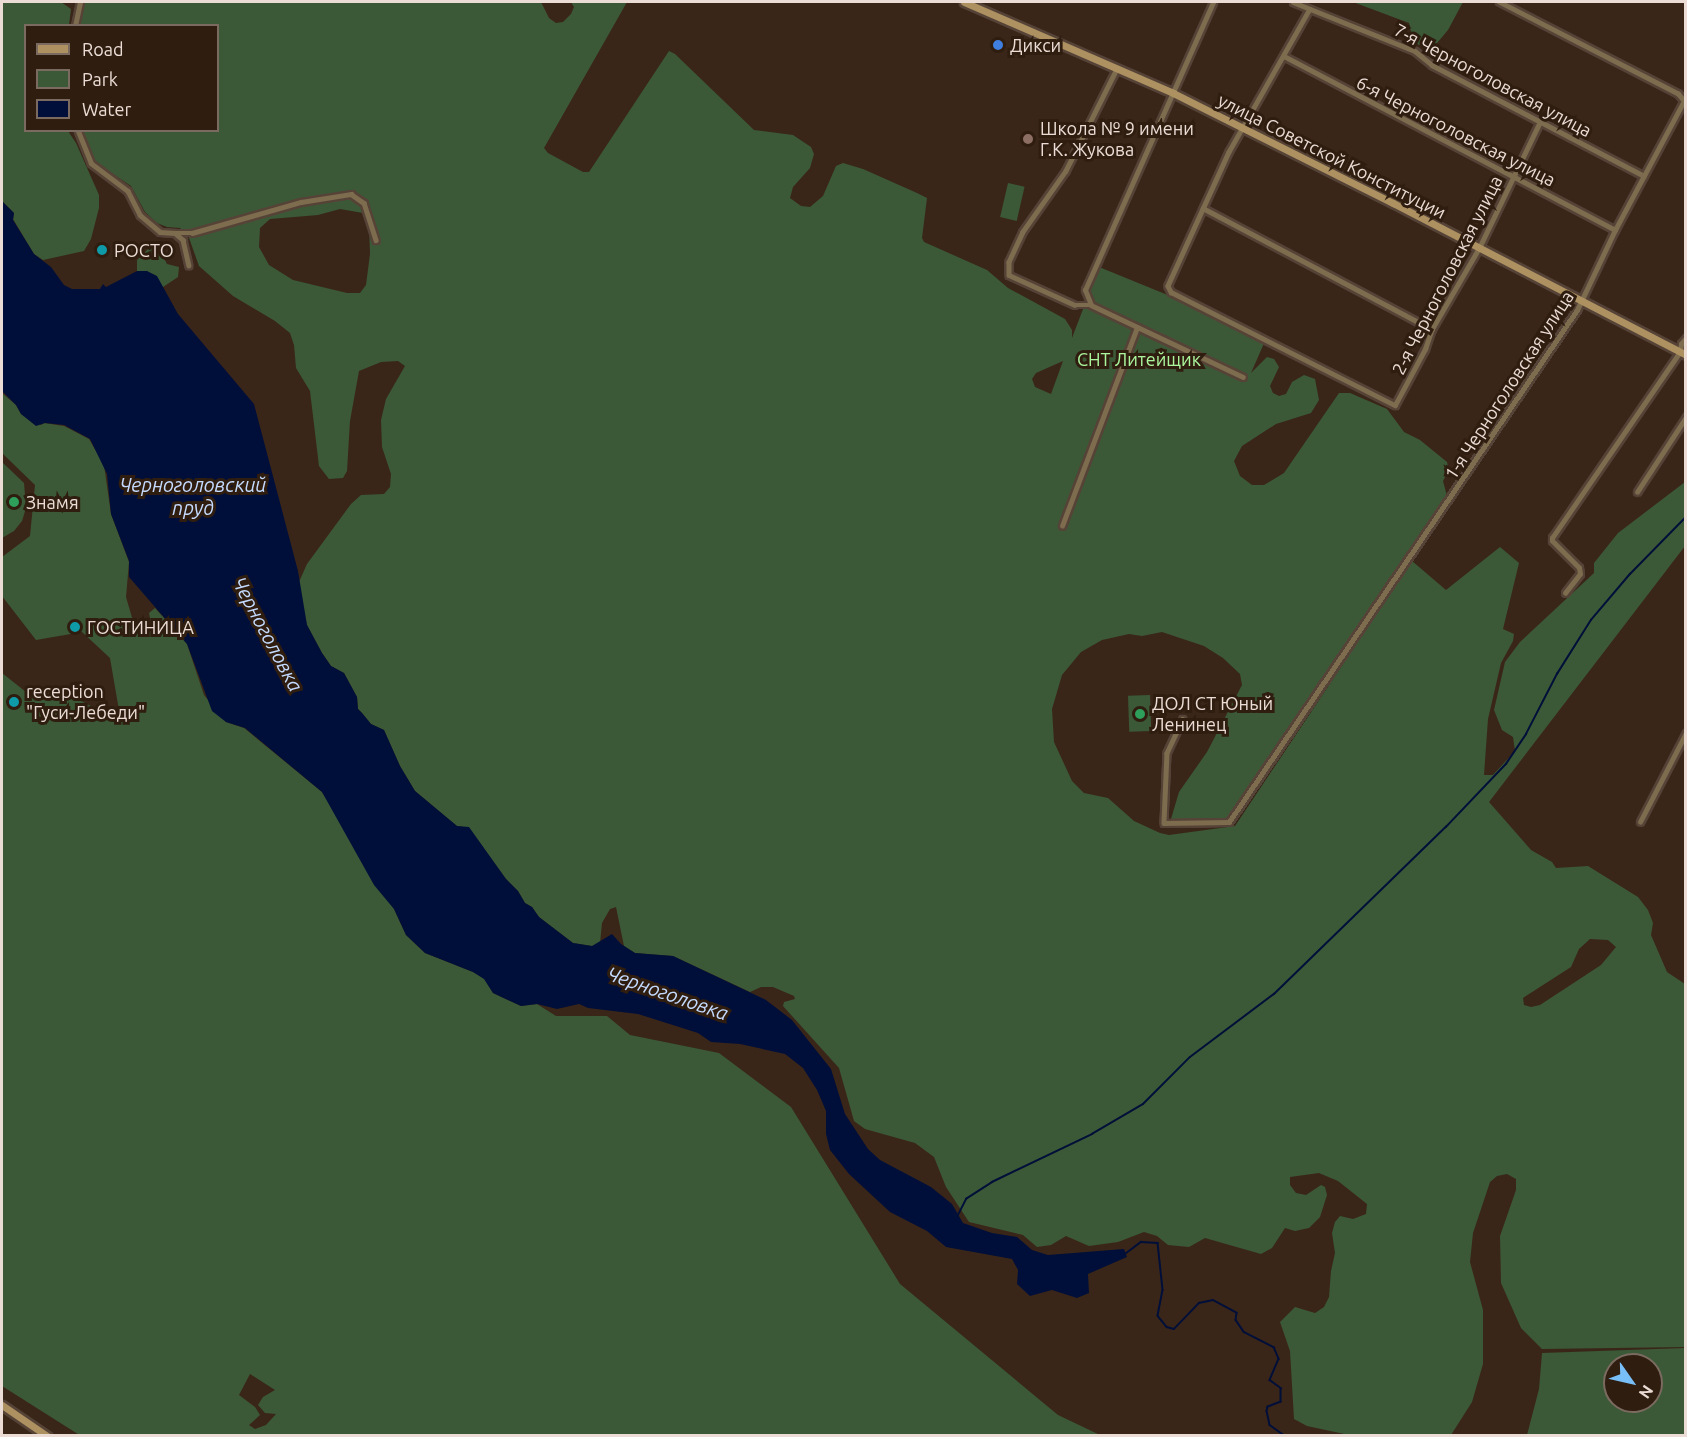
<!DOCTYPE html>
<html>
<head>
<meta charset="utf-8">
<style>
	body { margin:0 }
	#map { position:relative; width:1687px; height:1437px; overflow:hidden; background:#3a2619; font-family:Ubuntu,sans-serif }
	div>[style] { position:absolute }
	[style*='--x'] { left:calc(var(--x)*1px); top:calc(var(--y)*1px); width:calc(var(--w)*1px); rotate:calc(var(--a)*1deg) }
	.green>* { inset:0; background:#3b5936; transform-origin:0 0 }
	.water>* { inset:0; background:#000f39 }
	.stream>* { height:1.5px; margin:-0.75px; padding:0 0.75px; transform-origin:0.75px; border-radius:0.75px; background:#000f39 }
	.roads { filter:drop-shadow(2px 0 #564337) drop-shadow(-2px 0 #564337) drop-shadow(0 2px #564337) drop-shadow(0 -2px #564337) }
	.street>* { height:4.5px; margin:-2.25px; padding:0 2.25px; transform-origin:2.25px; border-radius:2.25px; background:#7e6c4f }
	.secondary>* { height:7px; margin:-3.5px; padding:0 3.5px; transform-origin:3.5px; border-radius:3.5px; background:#ad9161 }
	.dots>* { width:16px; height:16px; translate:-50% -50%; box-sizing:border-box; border:3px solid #2f1d10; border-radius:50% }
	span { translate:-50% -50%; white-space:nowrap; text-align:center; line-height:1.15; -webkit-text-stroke:6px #2f1d10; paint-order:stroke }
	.poi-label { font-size:18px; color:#ebddd5 }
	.left { translate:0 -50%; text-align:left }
	.street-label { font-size:18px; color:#ebddd5 }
	.park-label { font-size:18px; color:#abf59d }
	.water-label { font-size:20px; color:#c4dafe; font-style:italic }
	.frame { position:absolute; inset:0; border:3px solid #ebddd5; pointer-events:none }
	.legend { position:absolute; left:24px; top:24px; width:195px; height:108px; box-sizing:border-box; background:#2f1d10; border:2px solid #7a6a5f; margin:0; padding:8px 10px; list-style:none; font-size:18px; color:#ebddd5 }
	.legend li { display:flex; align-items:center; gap:12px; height:30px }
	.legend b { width:30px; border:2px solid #7a6a5f }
	.north { position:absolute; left:1603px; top:1353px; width:60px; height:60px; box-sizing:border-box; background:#2f1d10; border:2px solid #7a6a5f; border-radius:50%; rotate:124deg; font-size:16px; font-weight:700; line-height:24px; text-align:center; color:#ebddd5 }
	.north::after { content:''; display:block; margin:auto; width:21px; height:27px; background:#78bff7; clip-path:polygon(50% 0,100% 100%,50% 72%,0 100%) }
</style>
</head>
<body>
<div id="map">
	<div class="green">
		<i style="clip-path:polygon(61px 2px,71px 9px,69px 25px,26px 26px,26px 130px,68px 131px,76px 143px,99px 195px,99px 208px,91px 239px,84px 251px,43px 260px,34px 254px,13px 219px,14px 213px,2px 201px,2px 3px)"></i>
		<i style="clip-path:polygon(evenodd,84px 2px,541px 2px,549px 18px,556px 23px,563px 22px,571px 14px,574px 7px,571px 2px,627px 2px,544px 148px,548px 153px,583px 172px,589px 172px,669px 51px,675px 54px,754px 130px,793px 135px,811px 147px,814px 154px,810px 168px,793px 187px,790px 198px,801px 206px,810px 207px,823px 196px,836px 166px,843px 163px,863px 169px,917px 193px,927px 198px,922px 238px,924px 242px,987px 270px,1008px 288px,1065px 319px,1072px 330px,1072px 338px,1099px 267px,1175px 298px,1265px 341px,1251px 373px,1267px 357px,1274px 359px,1279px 367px,1270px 386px,1273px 393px,1279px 396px,1286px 394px,1292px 382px,1304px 375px,1315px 379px,1319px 400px,1311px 413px,1276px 424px,1242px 446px,1234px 461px,1240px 476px,1252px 485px,1264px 485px,1284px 473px,1339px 393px,1350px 393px,1387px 409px,1404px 432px,1420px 440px,1447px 462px,1449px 470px,1443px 481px,1447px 496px,1228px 819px,1171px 819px,1179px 792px,1207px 752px,1242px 685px,1240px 674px,1223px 658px,1204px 646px,1162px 632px,1142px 636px,1129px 634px,1102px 640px,1081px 652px,1062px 675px,1052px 709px,1054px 742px,1072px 781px,1084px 793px,1108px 798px,1134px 821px,1160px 833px,1169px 835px,1235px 826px,1412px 561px,1446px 590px,1500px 547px,1519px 563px,1503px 629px,1514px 634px,1513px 641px,1501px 663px,1488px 719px,1484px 775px,1493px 775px,1515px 751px,1513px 737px,1502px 730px,1494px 710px,1505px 662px,1520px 642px,1594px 573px,1594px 563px,1618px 533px,1685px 482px,1685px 546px,1489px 802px,1531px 850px,1552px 862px,1556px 868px,1588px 866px,1638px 897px,1648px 910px,1653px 923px,1651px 935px,1667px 972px,1685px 984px,1685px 1347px,1542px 1349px,1521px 1328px,1501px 1283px,1500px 1236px,1516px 1190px,1516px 1179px,1507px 1174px,1497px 1176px,1490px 1182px,1473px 1233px,1470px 1262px,1483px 1310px,1483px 1364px,1472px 1402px,1451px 1435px,1349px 1435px,1307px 1426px,1294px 1419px,1290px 1351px,1280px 1322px,1295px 1307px,1315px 1313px,1324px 1307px,1329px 1297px,1331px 1271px,1335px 1253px,1332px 1233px,1335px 1222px,1340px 1216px,1353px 1219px,1366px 1214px,1367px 1204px,1338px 1181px,1319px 1173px,1290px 1177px,1290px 1185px,1296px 1193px,1306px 1195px,1321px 1185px,1325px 1187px,1327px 1195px,1320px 1217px,1309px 1228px,1295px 1231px,1285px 1228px,1272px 1248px,1261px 1254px,1205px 1238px,1189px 1247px,1168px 1245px,1157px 1236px,1144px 1232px,1118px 1242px,1089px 1246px,1066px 1236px,1051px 1245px,1037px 1247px,1023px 1235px,969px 1222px,946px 1187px,934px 1157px,915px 1143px,865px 1129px,854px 1121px,839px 1068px,783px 1006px,784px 1002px,795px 999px,794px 996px,773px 987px,761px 987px,750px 992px,673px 956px,635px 953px,624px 946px,616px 907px,610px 909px,602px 923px,600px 943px,592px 946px,573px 943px,539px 917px,532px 907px,525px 903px,518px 891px,506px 879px,469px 828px,457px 826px,415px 791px,400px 766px,384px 730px,371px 724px,362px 713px,358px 709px,357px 697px,344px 673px,331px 666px,322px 653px,307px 625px,300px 597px,299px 582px,307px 564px,351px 504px,361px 495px,384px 494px,390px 487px,391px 474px,382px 447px,381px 420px,386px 399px,405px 366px,398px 361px,381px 362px,359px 371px,350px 421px,347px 471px,343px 478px,329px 479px,319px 466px,310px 391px,296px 368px,294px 345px,290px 333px,275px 321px,233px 296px,199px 266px,188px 235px,180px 228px,167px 227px,157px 223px,145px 212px,131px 186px,95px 162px,82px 131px,218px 130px,218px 26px,80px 26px,84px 2px,340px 209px,363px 213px,369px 222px,370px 254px,366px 285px,360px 293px,347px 293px,293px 280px,269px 265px,259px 247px,260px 228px,270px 219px,318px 215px,340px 209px,84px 2px,1063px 361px,1051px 394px,1035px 387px,1032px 379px,1036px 373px,1063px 361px,84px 2px,1590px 939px,1608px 940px,1616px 947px,1601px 965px,1540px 1005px,1531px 1007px,1524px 1005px,1523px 998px,1571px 967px,1579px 949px,1590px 939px)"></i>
		<i style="clip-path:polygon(1353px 2px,1463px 2px,1448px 30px,1437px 43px,1419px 45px,1413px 41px,1409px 23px)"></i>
		<i style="left:1008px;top:183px;width:17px;height:35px;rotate:13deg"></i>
		<i style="clip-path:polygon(151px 246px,158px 247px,167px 264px,179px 267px,178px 277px,163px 287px,147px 271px,137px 271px,137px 260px)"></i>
		<i style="clip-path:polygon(evenodd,2px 393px,16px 405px,21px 414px,41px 425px,44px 423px,64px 426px,89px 439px,104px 465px,111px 514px,129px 562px,126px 597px,135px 628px,149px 633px,152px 628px,149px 613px,155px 608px,187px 644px,204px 695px,226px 722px,244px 728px,322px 792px,394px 909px,406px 935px,425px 953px,473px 972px,484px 978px,493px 993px,521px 1006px,537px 1004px,556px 1016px,607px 1016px,630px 1035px,719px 1053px,791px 1107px,900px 1284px,1058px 1415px,1100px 1435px,81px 1436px,2px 1386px,2px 673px,26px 692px,70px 695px,121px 722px,110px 658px,82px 632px,36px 640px,2px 596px,2px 557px,30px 536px,35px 485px,2px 453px,2px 393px,250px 1374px,275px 1390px,263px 1397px,258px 1405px,265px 1413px,276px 1414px,266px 1425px,255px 1429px,249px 1425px,260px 1415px,255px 1407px,239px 1395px,250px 1374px)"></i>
		<i style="clip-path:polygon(2px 462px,24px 483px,26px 508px,22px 521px,14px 531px,2px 538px)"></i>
		<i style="left:1150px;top:695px;width:36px;height:22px;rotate:88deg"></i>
		<i style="clip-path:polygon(evenodd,1685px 1348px,1685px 1435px,1527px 1435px,1539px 1389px,1542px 1353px,1685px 1348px,1615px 1365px,1651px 1365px,1651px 1401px,1615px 1401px,1615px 1365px)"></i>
	</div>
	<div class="water">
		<i style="clip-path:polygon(2px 201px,14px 213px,13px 220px,34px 254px,51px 267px,64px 285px,72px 289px,100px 289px,103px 284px,106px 287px,137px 271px,147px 271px,157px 276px,178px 314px,254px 404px,298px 571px,307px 625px,322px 653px,331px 666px,344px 673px,357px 697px,358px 709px,362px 713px,371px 724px,384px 730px,400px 766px,415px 791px,457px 826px,469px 827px,506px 879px,518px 891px,525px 903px,532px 907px,539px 917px,573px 943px,592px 946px,612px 934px,621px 944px,635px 953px,673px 956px,766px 1000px,792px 1020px,831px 1069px,845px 1114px,868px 1149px,880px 1160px,931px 1187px,952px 1204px,963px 1223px,992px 1233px,1017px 1237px,1032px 1250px,1048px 1255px,1124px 1249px,1127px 1257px,1088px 1274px,1089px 1293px,1077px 1298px,1052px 1290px,1030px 1296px,1017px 1284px,1018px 1270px,1012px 1259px,946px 1247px,927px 1231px,890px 1212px,849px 1174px,830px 1150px,826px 1134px,826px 1111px,817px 1090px,803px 1068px,785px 1054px,740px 1044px,711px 1042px,698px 1033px,638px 1014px,588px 1008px,579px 1004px,557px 1009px,537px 1004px,521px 1006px,493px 993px,484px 979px,473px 972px,425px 953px,406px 935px,394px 909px,374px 885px,322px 792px,245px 728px,226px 722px,212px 711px,187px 644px,129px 577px,129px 561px,111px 514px,107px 474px,90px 439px,64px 425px,45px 423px,36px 426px,21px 414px,16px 405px,2px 391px)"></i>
	</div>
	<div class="stream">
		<i style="--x:958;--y:1215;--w:18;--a:-63"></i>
		<i style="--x:966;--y:1199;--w:31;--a:-33"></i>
		<i style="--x:992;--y:1182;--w:111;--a:-25.6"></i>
		<i style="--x:1092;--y:1134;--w:59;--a:-30.5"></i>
		<i style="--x:1143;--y:1104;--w:66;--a:-45"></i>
		<i style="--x:1190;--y:1057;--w:105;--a:-36.9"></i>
		<i style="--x:1274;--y:994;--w:240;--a:-44.2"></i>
		<i style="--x:1446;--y:827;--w:87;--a:-46.4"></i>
		<i style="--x:1506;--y:764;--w:36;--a:-56"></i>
		<i style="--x:1526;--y:734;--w:68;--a:-62.7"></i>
		<i style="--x:1557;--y:674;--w:64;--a:-57.8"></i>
		<i style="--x:1591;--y:620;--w:60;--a:-49.7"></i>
		<i style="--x:1630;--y:574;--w:80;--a:-45.5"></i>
		<i style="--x:1125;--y:1254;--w:20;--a:-37"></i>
		<i style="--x:1141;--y:1242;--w:17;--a:3"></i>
		<i style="--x:1158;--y:1243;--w:47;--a:83.9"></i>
		<i style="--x:1163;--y:1290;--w:26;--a:101"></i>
		<i style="--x:1158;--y:1316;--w:14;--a:51"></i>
		<i style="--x:1167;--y:1327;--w:7;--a:16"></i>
		<i style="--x:1174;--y:1329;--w:36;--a:-46"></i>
		<i style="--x:1199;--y:1303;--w:14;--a:-12"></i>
		<i style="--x:1213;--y:1300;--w:27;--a:28"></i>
		<i style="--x:1237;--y:1313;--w:7;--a:98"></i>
		<i style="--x:1236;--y:1320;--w:14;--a:56"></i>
		<i style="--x:1244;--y:1332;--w:34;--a:27"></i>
		<i style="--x:1274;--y:1347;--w:13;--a:67"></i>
		<i style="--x:1279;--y:1359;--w:23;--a:113"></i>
		<i style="--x:1270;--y:1380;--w:14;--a:36"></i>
		<i style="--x:1281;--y:1388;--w:14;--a:90"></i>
		<i style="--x:1281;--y:1402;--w:14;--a:159"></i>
		<i style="--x:1268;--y:1407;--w:4;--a:104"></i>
		<i style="--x:1267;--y:1411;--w:14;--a:78"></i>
		<i style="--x:1270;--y:1425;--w:19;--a:36"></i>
	</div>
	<div class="roads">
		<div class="street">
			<i style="--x:1293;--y:2;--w:131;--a:21.9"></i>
			<i style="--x:1415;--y:51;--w:22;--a:39"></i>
			<i style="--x:1432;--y:65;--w:239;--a:27.6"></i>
			<i style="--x:1310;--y:9;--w:164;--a:119.5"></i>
			<i style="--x:1229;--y:152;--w:147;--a:114.5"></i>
			<i style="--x:1168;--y:286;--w:7;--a:63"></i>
			<i style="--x:1171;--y:292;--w:251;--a:26.8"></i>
			<i style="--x:1395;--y:405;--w:64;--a:-61.8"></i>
			<i style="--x:1425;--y:349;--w:21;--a:-71"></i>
			<i style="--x:1432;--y:329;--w:94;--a:-59.9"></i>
			<i style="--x:1479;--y:248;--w:138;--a:-64.2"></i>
			<i style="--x:75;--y:26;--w:25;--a:-78"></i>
			<i style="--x:1284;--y:56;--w:374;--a:27.7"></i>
			<i style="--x:1117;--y:69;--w:114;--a:116.6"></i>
			<i style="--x:1066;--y:171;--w:75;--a:125.2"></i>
			<i style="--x:1023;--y:232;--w:33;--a:115"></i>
			<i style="--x:1009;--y:262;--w:13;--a:90"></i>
			<i style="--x:1009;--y:275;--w:72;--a:24.4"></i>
			<i style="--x:1075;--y:305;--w:16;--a:0"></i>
			<i style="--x:1091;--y:305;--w:168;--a:25.3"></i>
			<i style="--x:78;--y:130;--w:35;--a:68"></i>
			<i style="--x:91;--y:163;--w:46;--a:37.1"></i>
			<i style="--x:128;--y:191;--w:27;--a:63"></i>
			<i style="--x:140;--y:215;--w:26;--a:40"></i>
			<i style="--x:160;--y:232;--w:15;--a:4"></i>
			<i style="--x:175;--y:233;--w:11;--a:41"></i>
			<i style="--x:183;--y:240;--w:26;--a:77"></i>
			<i style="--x:1203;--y:208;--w:259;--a:27.9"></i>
			<i style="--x:175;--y:233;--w:17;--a:0"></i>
			<i style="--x:192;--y:233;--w:113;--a:-15.9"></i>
			<i style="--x:301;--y:202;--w:51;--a:-9.1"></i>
			<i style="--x:351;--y:194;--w:16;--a:35"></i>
			<i style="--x:364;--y:203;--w:39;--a:72"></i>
			<i style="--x:1091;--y:305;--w:16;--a:-112"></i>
			<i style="--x:1085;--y:290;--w:315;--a:-66"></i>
			<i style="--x:1637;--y:492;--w:90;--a:-56.8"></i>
			<i style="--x:1062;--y:526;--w:212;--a:-69.3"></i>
			<i style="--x:1565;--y:593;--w:24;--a:-52"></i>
			<i style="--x:1580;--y:574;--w:6;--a:-99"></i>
			<i style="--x:1579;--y:568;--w:38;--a:-135"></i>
			<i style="--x:1552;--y:541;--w:3;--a:-90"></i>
			<i style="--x:1552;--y:538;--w:226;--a:-55.5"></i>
			<i style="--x:1680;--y:352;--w:8;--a:-83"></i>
			<i style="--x:1681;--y:344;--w:8;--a:-50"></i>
			<i style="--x:1183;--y:719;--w:38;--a:115"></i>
			<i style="--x:1167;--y:753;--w:70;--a:92.5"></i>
			<i style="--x:1164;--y:823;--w:65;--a:-0.9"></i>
			<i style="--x:1229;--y:822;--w:619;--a:-55.8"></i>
			<i style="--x:1577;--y:310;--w:89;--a:-64.6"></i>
			<i style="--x:1615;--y:230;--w:146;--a:-61.9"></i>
			<i style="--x:1684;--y:101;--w:9;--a:-131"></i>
			<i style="--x:1678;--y:94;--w:201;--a:-152.8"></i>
			<i style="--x:1640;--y:822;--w:100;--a:-62.7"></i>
		</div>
		<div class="secondary">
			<i style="--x:964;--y:2;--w:228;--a:23.5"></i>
			<i style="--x:1173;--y:93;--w:246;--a:26.6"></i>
			<i style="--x:1393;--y:203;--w:330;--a:27.4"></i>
			<i style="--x:2;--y:1405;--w:55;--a:34.6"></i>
		</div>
	</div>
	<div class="dots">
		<i style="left:998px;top:45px;background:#3f7fe0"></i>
		<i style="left:1028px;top:139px;background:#8d6e63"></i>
		<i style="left:102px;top:250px;background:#0f9aa8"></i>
		<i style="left:14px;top:502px;background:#2e9e5b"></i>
		<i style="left:75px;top:627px;background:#0f9aa8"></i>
		<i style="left:14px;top:702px;background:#0f9aa8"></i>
		<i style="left:1140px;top:714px;background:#2e9e5b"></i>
	</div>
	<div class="poi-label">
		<span class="left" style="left:1010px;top:45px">Дикси</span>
		<span class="left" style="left:1040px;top:139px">Школа № 9 имени<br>Г.К. Жукова</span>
		<span class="left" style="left:114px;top:250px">РОСТО</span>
		<span class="left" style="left:26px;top:502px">Знамя</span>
		<span class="left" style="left:87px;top:627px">ГОСТИНИЦА</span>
		<span class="left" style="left:26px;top:702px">reception<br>"Гуси-Лебеди"</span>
		<span class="left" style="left:1152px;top:714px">ДОЛ СТ Юный<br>Ленинец</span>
	</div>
	<div class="street-label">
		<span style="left:1493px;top:80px;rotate:28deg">7-я Черноголовская улица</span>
		<span style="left:1456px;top:131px;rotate:27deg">6-я Черноголовская улица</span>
		<span style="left:1332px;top:156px;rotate:27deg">улица Советской Конституции</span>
		<span style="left:1447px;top:275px;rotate:-63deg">2-я Черноголовская улица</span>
		<span style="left:1509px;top:385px;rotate:-57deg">1-я Черноголовская улица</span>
	</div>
	<div class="park-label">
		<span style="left:1139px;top:359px">СНТ Литейщик</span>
	</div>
	<div class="water-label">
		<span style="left:193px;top:496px">Черноголовский<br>пруд</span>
		<span style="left:268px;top:634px;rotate:62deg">Черноголовка</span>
		<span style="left:668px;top:993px;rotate:19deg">Черноголовка</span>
	</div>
	<div class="frame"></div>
	<ul class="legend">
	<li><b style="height:8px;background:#ad9161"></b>Road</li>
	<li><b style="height:16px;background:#3b5936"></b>Park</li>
	<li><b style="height:16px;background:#000f39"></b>Water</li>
	</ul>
	<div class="north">N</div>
</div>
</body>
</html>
